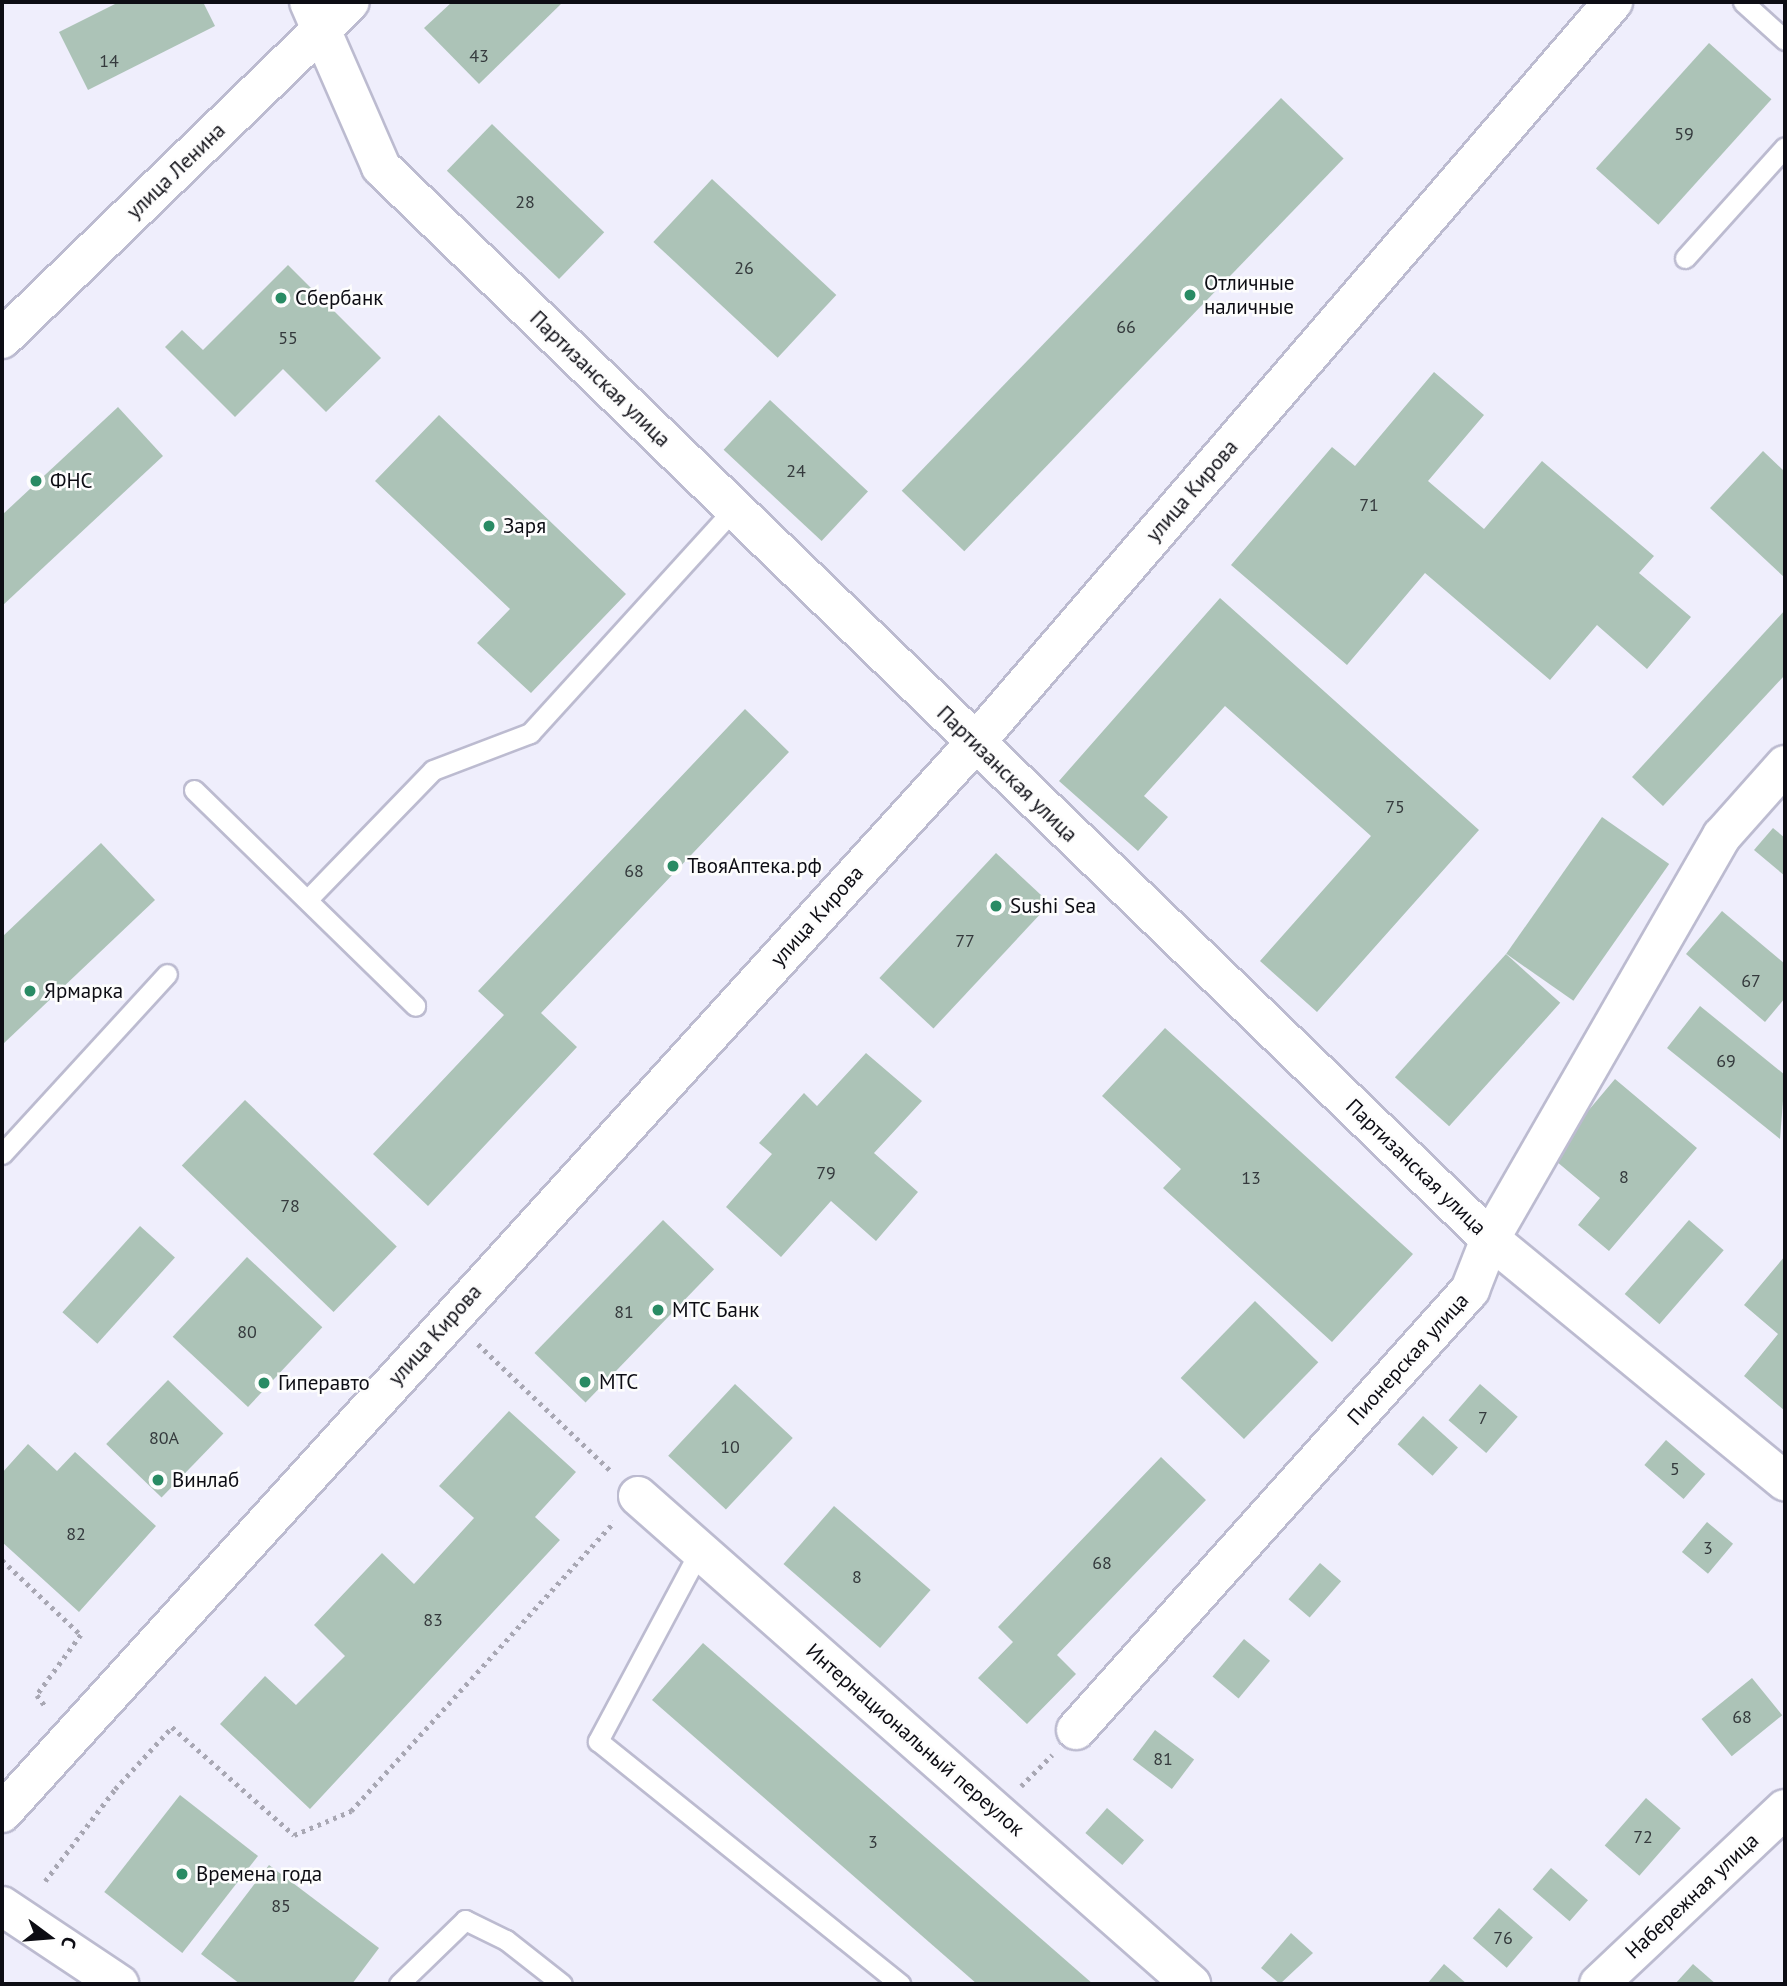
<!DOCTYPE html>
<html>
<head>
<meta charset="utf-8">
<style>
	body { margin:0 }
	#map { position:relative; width:1787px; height:1986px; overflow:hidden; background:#efeefc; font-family:"PT Sans",sans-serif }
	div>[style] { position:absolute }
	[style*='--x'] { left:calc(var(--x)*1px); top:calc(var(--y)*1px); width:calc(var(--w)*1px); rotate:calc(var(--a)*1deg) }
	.building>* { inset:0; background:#acc3b7; transform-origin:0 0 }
	.path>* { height:4.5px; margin-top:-2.25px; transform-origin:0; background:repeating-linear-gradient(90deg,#a8a7b3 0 3.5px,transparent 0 8.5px) }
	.roads { filter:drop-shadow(2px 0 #bcbbd0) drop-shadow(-2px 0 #bcbbd0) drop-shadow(0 2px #bcbbd0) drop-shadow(0 -2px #bcbbd0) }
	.service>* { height:19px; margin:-9.5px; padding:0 9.5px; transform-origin:9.5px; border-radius:9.5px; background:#fff }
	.minor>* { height:38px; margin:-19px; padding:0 19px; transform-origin:19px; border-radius:19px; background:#fff }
	.tertiary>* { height:38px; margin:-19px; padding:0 19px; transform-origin:19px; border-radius:19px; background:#fff }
	.secondary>* { height:38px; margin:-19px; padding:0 19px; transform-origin:19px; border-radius:19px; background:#fff }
	.dots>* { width:19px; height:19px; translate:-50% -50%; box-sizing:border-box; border:4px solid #fdfdfd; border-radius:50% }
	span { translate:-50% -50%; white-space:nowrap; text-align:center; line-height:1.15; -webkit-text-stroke:5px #fdfdfd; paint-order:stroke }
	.number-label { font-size:18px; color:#353a3d }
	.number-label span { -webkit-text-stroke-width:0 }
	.street-label { font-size:21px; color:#0d0d14 }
	.poi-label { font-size:21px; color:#0d0d14 }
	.left { translate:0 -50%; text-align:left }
	.frame { position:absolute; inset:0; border:4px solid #0d0d14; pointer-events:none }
	.north { position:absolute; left:14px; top:1902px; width:70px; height:70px; -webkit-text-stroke:5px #fdfdfd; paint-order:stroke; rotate:106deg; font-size:19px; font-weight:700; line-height:28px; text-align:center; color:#0d0d14 }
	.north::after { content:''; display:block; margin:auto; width:24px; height:32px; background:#0d0d14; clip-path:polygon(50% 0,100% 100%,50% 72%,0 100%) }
</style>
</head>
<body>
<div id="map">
	<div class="building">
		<i style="clip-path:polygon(119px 2px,203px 2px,215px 26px,88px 90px,59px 32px)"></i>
		<i style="clip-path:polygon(452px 2px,563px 2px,479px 84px,424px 28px)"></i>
		<i style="left:1709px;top:43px;width:84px;height:169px;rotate:42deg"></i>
		<i style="left:1281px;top:98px;width:87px;height:546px;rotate:44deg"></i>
		<i style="left:492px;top:124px;width:156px;height:65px;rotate:44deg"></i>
		<i style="left:712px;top:179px;width:170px;height:86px;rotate:43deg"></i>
		<i style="clip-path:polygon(288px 265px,381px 358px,326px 412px,283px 369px,235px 417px,165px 347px,182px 330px,203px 350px)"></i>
		<i style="clip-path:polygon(1434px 372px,1484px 415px,1428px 481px,1484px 529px,1542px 461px,1654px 556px,1639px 573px,1691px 617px,1647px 669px,1597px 625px,1550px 680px,1425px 573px,1347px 665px,1231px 565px,1332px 447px,1355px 466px)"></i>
		<i style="left:770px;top:400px;width:134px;height:68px;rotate:43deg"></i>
		<i style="clip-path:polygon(118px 407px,163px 456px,2px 606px,2px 515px)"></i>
		<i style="clip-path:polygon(439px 415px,626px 594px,531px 693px,477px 643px,510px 609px,375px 481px)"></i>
		<i style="clip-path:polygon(1763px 451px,1785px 472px,1785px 578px,1710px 508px)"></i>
		<i style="clip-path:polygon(1220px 598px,1479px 830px,1317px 1012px,1260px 961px,1371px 836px,1225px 706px,1144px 796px,1168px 817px,1138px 851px,1059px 781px)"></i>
		<i style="clip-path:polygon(1785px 610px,1785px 675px,1663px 806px,1632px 777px)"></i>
		<i style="clip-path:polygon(745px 709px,789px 752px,541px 1013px,577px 1047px,428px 1206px,373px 1154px,504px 1015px,478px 991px)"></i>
		<i style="left:1602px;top:817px;width:82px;height:167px;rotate:35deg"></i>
		<i style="clip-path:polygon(1773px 828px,1785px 838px,1785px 876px,1754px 850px)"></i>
		<i style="clip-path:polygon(101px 843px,155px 900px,2px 1045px,2px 937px)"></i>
		<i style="left:996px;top:853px;width:74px;height:171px;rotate:43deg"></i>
		<i style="clip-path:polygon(1722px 911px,1785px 964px,1785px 998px,1765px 1022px,1686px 954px)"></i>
		<i style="left:1506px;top:954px;width:73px;height:166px;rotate:42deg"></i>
		<i style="clip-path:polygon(1700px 1006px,1785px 1075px,1780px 1139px,1667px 1048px)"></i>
		<i style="clip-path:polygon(1165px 1028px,1413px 1254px,1332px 1342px,1163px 1188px,1181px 1169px,1102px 1096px)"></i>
		<i style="clip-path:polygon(866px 1053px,922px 1101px,874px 1153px,918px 1192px,876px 1241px,831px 1201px,781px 1257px,726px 1207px,772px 1154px,759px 1143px,804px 1093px,817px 1106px)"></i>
		<i style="clip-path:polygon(1615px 1079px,1697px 1148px,1609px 1251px,1578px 1225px,1600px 1198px,1550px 1156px)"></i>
		<i style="left:245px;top:1100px;width:211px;height:91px;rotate:44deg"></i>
		<i style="left:663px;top:1220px;width:71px;height:185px;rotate:44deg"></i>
		<i style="left:1689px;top:1220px;width:46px;height:98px;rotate:41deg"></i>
		<i style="left:140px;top:1226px;width:47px;height:116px;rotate:42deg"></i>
		<i style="clip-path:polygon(1785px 1256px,1785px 1411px,1744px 1376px,1778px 1334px,1744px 1305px)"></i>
		<i style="left:247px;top:1257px;width:103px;height:109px;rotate:43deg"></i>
		<i style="left:1255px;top:1301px;width:88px;height:107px;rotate:44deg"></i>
		<i style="left:168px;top:1380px;width:77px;height:89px;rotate:44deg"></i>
		<i style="left:735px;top:1384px;width:79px;height:98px;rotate:43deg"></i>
		<i style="left:1480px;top:1384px;width:50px;height:48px;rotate:41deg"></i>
		<i style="clip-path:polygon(509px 1411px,576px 1472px,535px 1517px,560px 1540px,310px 1809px,220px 1724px,265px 1676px,296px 1705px,345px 1656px,314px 1625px,382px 1553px,414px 1584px,474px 1518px,439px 1486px)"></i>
		<i style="left:1423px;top:1416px;width:47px;height:38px;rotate:42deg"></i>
		<i style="left:1666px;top:1440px;width:52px;height:33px;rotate:41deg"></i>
		<i style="clip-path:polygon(28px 1444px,57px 1471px,75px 1452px,156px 1526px,79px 1612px,2px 1542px,2px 1473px)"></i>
		<i style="clip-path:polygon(1161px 1457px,1206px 1500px,1057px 1655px,1076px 1674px,1027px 1724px,978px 1678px,1013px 1642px,998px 1627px)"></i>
		<i style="left:834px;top:1506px;width:128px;height:77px;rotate:41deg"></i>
		<i style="left:1707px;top:1522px;width:34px;height:39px;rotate:40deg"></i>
		<i style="left:1320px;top:1563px;width:28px;height:48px;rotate:41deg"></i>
		<i style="left:1244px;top:1639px;width:34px;height:49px;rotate:40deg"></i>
		<i style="clip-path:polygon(703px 1643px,1093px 1984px,977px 1984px,652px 1700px)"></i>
		<i style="left:1752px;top:1678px;width:48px;height:65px;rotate:51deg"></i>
		<i style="left:1155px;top:1730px;width:49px;height:37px;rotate:37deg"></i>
		<i style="left:180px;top:1795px;width:99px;height:123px;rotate:38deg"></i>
		<i style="left:1646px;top:1798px;width:46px;height:63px;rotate:41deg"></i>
		<i style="left:1107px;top:1808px;width:49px;height:33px;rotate:41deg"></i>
		<i style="clip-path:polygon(269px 1865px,379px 1948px,352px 1984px,240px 1984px,201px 1954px)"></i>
		<i style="left:1551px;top:1868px;width:49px;height:28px;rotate:41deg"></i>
		<i style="left:1499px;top:1908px;width:45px;height:40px;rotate:41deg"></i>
		<i style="clip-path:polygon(1291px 1933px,1313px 1953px,1280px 1984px,1261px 1968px)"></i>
		<i style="clip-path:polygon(1444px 1964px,1467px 1984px,1427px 1984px)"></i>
		<i style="clip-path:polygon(1693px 1964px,1716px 1984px,1675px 1984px)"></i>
	</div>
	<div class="path">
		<i style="--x:478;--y:1344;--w:184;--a:43.7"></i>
		<i style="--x:2;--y:1560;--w:109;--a:43.5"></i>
		<i style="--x:81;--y:1635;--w:74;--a:126.3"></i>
		<i style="--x:37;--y:1695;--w:15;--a:53"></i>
		<i style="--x:1021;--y:1786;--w:44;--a:-45"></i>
		<i style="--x:45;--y:1881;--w:116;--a:-52.7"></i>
		<i style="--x:115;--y:1789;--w:84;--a:-47.4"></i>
		<i style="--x:172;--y:1727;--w:163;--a:41.5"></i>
		<i style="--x:294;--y:1835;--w:62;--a:-22.8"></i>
		<i style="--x:351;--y:1811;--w:391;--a:-47.7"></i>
	</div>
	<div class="roads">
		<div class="service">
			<i style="--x:1743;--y:2;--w:57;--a:42.1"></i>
			<i style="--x:1685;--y:258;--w:149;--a:-48"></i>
			<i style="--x:194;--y:790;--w:309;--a:44.3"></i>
			<i style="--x:309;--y:898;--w:178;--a:-45.9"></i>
			<i style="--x:433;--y:770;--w:104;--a:-20.9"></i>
			<i style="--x:530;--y:733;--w:303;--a:-47.7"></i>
			<i style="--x:2;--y:1154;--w:244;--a:-47.5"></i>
			<i style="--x:700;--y:1550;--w:217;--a:118.1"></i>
			<i style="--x:598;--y:1741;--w:388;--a:38.8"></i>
			<i style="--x:399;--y:1984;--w:92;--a:-44.1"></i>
			<i style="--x:465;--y:1920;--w:46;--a:26"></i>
			<i style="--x:506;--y:1940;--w:71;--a:38.2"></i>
		</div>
		<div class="minor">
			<i style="--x:309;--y:2;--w:180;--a:66.4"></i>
			<i style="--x:381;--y:167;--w:1542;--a:44.03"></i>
			<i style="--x:1490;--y:1239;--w:382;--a:39.4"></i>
			<i style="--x:638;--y:1496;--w:738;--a:41.43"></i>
			<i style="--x:1076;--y:1730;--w:591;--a:-48.16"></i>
			<i style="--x:1470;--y:1290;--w:55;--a:-68.6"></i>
			<i style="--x:1490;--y:1239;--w:465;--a:-60.1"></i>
			<i style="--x:1722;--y:836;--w:95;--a:-48.4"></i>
			<i style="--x:2;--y:1906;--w:141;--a:33.7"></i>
			<i style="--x:1599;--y:1984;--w:255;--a:-43.3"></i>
		</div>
		<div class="tertiary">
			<i style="--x:2;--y:339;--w:484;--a:-44.1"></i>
		</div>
		<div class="secondary">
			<i style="--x:2;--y:1813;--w:1446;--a:-47.72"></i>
			<i style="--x:975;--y:743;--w:978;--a:-49.27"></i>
		</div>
	</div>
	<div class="dots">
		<i style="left:1190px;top:295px;background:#298b64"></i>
		<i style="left:281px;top:298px;background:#298b64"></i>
		<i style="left:36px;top:481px;background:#298b64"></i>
		<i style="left:489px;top:526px;background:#298b64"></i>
		<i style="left:673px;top:866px;background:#298b64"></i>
		<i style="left:996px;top:906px;background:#298b64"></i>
		<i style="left:30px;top:991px;background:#298b64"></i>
		<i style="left:658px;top:1310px;background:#298b64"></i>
		<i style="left:585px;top:1382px;background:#298b64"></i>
		<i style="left:264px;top:1383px;background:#298b64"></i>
		<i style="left:158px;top:1480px;background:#298b64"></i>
		<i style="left:182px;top:1874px;background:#298b64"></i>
	</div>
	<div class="number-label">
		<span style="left:479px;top:56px">43</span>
		<span style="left:109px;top:61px">14</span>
		<span style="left:1684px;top:134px">59</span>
		<span style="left:525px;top:202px">28</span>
		<span style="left:744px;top:268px">26</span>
		<span style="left:1126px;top:327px">66</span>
		<span style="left:288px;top:338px">55</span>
		<span style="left:796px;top:471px">24</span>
		<span style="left:1369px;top:505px">71</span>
		<span style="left:1395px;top:807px">75</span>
		<span style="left:634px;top:871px">68</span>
		<span style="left:965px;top:941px">77</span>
		<span style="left:1751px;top:981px">67</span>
		<span style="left:1726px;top:1061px">69</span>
		<span style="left:826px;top:1173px">79</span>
		<span style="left:1624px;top:1177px">8</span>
		<span style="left:1251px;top:1178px">13</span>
		<span style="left:290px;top:1206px">78</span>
		<span style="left:624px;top:1312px">81</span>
		<span style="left:247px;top:1332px">80</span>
		<span style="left:1483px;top:1418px">7</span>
		<span style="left:164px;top:1438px">80А</span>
		<span style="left:730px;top:1447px">10</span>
		<span style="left:1675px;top:1469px">5</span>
		<span style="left:76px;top:1534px">82</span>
		<span style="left:1708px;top:1548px">3</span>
		<span style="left:1102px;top:1563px">68</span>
		<span style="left:857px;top:1577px">8</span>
		<span style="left:433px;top:1620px">83</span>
		<span style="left:1742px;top:1717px">68</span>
		<span style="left:1163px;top:1759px">81</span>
		<span style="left:1643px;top:1837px">72</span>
		<span style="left:873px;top:1842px">3</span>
		<span style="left:281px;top:1906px">85</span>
		<span style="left:1503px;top:1938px">76</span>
	</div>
	<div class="street-label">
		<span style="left:176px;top:171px;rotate:-44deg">улица Ленина</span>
		<span style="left:600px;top:379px;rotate:44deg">Партизанская улица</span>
		<span style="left:1192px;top:491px;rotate:-49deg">улица Кирова</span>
		<span style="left:1007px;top:774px;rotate:44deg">Партизанская улица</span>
		<span style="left:817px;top:916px;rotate:-48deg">улица Кирова</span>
		<span style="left:1416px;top:1167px;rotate:44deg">Партизанская улица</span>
		<span style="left:435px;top:1335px;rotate:-48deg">улица Кирова</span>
		<span style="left:1408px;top:1359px;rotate:-48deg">Пионерская улица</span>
		<span style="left:915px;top:1740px;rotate:41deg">Интернациональный переулок</span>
		<span style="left:1692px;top:1896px;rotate:-43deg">Набережная улица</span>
	</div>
	<div class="poi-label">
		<span class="left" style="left:1204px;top:295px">Отличные<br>наличные</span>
		<span class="left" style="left:295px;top:298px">Сбербанк</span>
		<span class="left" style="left:50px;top:481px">ФНС</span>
		<span class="left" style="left:503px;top:526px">Заря</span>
		<span class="left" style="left:687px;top:866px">ТвояАптека.рф</span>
		<span class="left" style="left:1010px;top:906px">Sushi Sea</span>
		<span class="left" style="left:44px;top:991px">Ярмарка</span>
		<span class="left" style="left:672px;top:1310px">МТС Банк</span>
		<span class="left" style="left:599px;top:1382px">МТС</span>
		<span class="left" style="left:278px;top:1383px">Гиперавто</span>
		<span class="left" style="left:172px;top:1480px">Винлаб</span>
		<span class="left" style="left:196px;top:1874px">Времена года</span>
	</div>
	<div class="frame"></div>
	<div class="north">С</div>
</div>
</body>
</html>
